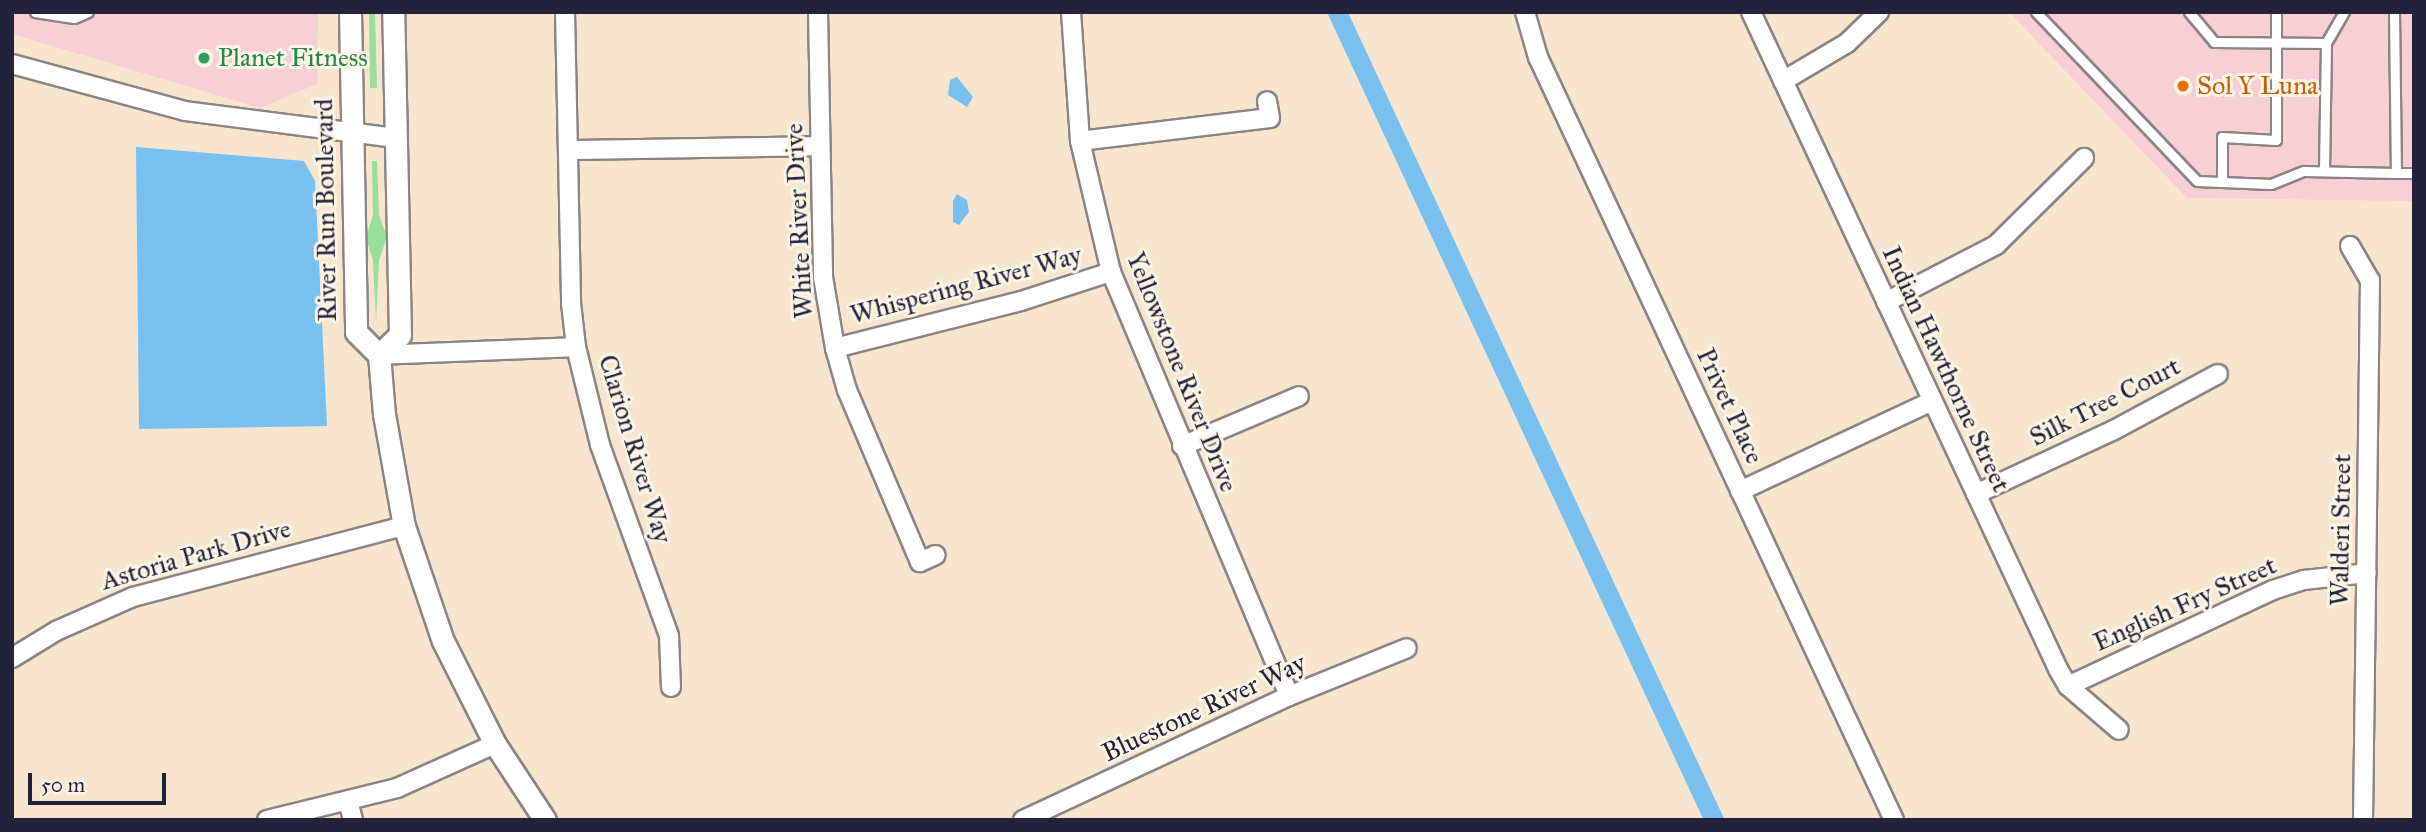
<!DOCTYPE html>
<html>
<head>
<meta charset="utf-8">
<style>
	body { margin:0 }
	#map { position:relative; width:2426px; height:832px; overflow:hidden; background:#f7e5cd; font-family:"IM FELL Great Primer",serif }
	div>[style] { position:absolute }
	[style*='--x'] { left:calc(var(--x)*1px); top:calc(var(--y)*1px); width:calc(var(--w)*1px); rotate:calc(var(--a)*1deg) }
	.built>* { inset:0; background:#f7cfd5 }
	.green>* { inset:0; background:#98df99 }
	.water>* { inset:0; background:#78c0f0 }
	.canal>* { height:19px; margin:-9.5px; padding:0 9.5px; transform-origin:9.5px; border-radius:9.5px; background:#78c0f0 }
	.roads { filter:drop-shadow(2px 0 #8c8484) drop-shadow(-2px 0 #8c8484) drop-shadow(0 2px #8c8484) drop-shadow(0 -2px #8c8484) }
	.service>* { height:9px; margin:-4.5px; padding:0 4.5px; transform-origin:4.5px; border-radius:4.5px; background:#fff }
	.minor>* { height:18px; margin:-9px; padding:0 9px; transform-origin:9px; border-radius:9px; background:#fff }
	.tertiary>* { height:21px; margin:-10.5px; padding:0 10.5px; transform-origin:10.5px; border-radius:10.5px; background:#fff }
	.dots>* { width:19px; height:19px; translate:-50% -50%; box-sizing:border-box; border:4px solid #fcf5e5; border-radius:50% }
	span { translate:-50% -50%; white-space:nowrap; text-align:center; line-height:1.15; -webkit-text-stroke:6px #fcf5e5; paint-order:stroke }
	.leisure-label { font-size:26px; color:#27864d }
	.left { translate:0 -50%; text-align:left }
	.food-label { font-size:26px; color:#c56008 }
	.street-label { font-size:26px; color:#22223b }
	.frame { position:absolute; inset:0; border:14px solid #22223b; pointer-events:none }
	.scale { position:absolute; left:28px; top:773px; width:138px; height:32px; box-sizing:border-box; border:4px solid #22223b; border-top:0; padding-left:9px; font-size:21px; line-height:24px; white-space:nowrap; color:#22223b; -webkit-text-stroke:5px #fcf5e5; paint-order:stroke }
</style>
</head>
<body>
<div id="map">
	<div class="built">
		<i style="clip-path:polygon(12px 12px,318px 12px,317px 84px,260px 108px,12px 34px)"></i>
		<i style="clip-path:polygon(2009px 12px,2414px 12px,2414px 201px,2187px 198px)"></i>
	</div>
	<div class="green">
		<i style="clip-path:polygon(369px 12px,375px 12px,377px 88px,370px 88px)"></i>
		<i style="clip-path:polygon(372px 161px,377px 161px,379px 215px,387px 237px,379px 260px,376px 323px,373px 260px,366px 238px,373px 215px)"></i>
	</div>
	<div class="water">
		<i style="clip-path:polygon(957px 77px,973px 97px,967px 107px,948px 95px,950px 80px)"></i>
		<i style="clip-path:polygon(136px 147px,304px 161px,315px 181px,327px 426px,139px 429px)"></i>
		<i style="clip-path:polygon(957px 194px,967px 200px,969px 212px,959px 225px,953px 222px,953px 201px)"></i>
	</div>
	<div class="canal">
		<i style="--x:1337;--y:12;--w:892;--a:64.99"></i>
	</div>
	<div class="roads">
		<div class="service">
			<i style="--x:35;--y:12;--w:39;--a:9"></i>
			<i style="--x:74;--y:18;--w:15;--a:-23"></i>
			<i style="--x:2036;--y:12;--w:233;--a:46.4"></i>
			<i style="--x:2197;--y:181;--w:74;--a:2.3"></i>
			<i style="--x:2271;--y:184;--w:35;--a:-22"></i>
			<i style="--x:2304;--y:171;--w:92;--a:1.2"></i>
			<i style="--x:2189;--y:12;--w:39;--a:50"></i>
			<i style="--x:2214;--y:42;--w:112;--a:0.5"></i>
			<i style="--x:2326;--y:43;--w:36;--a:-60"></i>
			<i style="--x:2394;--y:12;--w:161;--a:89.3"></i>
			<i style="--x:2396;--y:173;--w:18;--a:0"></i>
			<i style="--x:2324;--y:171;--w:128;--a:-89.1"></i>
			<i style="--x:2222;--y:182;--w:45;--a:-90"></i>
			<i style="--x:2222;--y:137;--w:54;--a:3.2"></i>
			<i style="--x:2276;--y:140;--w:128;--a:-90"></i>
		</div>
		<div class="minor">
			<i style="--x:565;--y:12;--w:291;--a:88.8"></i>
			<i style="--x:571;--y:303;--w:44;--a:83.5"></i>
			<i style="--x:576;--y:347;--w:101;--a:76.2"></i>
			<i style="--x:600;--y:445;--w:203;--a:70.1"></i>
			<i style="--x:669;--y:636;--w:51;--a:87.8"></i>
			<i style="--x:818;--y:12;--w:265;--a:88.9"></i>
			<i style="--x:823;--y:277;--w:72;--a:80.4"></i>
			<i style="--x:835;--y:348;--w:44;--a:74.1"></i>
			<i style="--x:847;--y:390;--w:187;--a:67"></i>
			<i style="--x:920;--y:562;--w:17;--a:-24"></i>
			<i style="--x:1071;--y:12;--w:129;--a:86"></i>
			<i style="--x:1080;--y:141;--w:135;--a:76.7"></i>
			<i style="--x:1111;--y:272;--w:460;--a:67.2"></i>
			<i style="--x:1525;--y:12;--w:47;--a:73.9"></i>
			<i style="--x:1538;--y:57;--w:842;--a:64.99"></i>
			<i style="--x:1751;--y:12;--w:725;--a:64.95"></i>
			<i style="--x:2058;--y:669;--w:20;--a:60"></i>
			<i style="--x:2068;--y:686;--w:67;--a:40.8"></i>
			<i style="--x:12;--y:64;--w:179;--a:15.2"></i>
			<i style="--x:185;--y:111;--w:213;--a:7.3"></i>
			<i style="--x:1783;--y:81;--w:74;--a:-30.7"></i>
			<i style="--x:1847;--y:43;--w:45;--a:-44.1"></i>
			<i style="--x:1080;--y:141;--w:191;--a:-6.9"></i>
			<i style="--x:1270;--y:118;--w:17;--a:-100"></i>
			<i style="--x:568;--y:150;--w:252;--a:-0.9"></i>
			<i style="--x:2350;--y:246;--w:39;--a:60"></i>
			<i style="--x:2370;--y:280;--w:540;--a:90.74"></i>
			<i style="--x:1886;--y:302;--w:124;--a:-27.4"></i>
			<i style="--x:1996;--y:245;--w:124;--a:-44.7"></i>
			<i style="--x:835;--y:348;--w:192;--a:-14.2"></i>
			<i style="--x:1021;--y:301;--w:95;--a:-17.9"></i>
			<i style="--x:379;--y:355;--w:197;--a:-2.3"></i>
			<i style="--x:1182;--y:446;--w:127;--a:-23.1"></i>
			<i style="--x:1740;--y:491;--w:212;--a:-25.1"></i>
			<i style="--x:1976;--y:494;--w:152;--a:-24.9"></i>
			<i style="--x:2114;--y:430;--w:118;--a:-28.3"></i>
			<i style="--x:12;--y:658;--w:52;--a:-31.5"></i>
			<i style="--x:56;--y:631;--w:84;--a:-23.8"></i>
			<i style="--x:133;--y:597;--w:280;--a:-14.7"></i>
			<i style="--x:2068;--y:686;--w:226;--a:-25.1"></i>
			<i style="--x:2273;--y:590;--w:33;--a:-18"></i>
			<i style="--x:2304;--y:580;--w:63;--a:-6.3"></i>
			<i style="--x:348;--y:801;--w:20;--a:75"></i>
			<i style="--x:267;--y:820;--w:134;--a:-13.8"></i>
			<i style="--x:397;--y:788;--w:107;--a:-24.2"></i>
			<i style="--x:1023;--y:820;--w:293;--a:-25"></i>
			<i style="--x:1289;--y:696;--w:127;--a:-22.1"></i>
		</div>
		<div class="tertiary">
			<i style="--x:350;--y:12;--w:320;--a:88.9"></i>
			<i style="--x:356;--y:332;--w:33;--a:45"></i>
			<i style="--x:379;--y:355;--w:59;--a:85.2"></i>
			<i style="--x:384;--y:414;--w:114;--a:79.9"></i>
			<i style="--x:404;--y:526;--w:121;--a:71.3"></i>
			<i style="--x:443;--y:641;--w:115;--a:63.2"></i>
			<i style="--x:495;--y:744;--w:91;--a:56.7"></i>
			<i style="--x:379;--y:355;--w:29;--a:-44"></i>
			<i style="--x:400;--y:335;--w:323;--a:-91.2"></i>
		</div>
	</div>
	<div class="dots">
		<i style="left:204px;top:58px;background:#2e9e5b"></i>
		<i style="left:2183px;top:86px;background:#e8710a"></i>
	</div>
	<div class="leisure-label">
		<span class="left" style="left:218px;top:58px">Planet Fitness</span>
	</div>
	<div class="food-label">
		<span class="left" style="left:2197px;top:86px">Sol Y Luna</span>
	</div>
	<div class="street-label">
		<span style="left:326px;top:210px;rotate:-91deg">River Run Boulevard</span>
		<span style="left:799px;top:221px;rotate:-93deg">White River Drive</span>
		<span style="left:966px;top:285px;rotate:-15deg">Whispering River Way</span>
		<span style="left:1946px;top:369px;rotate:65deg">Indian Hawthorne Street</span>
		<span style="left:1182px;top:372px;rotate:68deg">Yellowstone River Drive</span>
		<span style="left:2105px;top:402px;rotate:-27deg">Silk Tree Court</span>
		<span style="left:1730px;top:406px;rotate:65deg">Privet Place</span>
		<span style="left:635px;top:449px;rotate:73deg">Clarion River Way</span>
		<span style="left:2341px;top:530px;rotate:-89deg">Walderi Street</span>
		<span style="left:196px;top:555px;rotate:-16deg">Astoria Park Drive</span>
		<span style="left:2185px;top:604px;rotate:-24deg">English Fry Street</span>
		<span style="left:1204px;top:708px;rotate:-25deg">Bluestone River Way</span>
	</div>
	<div class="frame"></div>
	<div class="scale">50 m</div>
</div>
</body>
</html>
